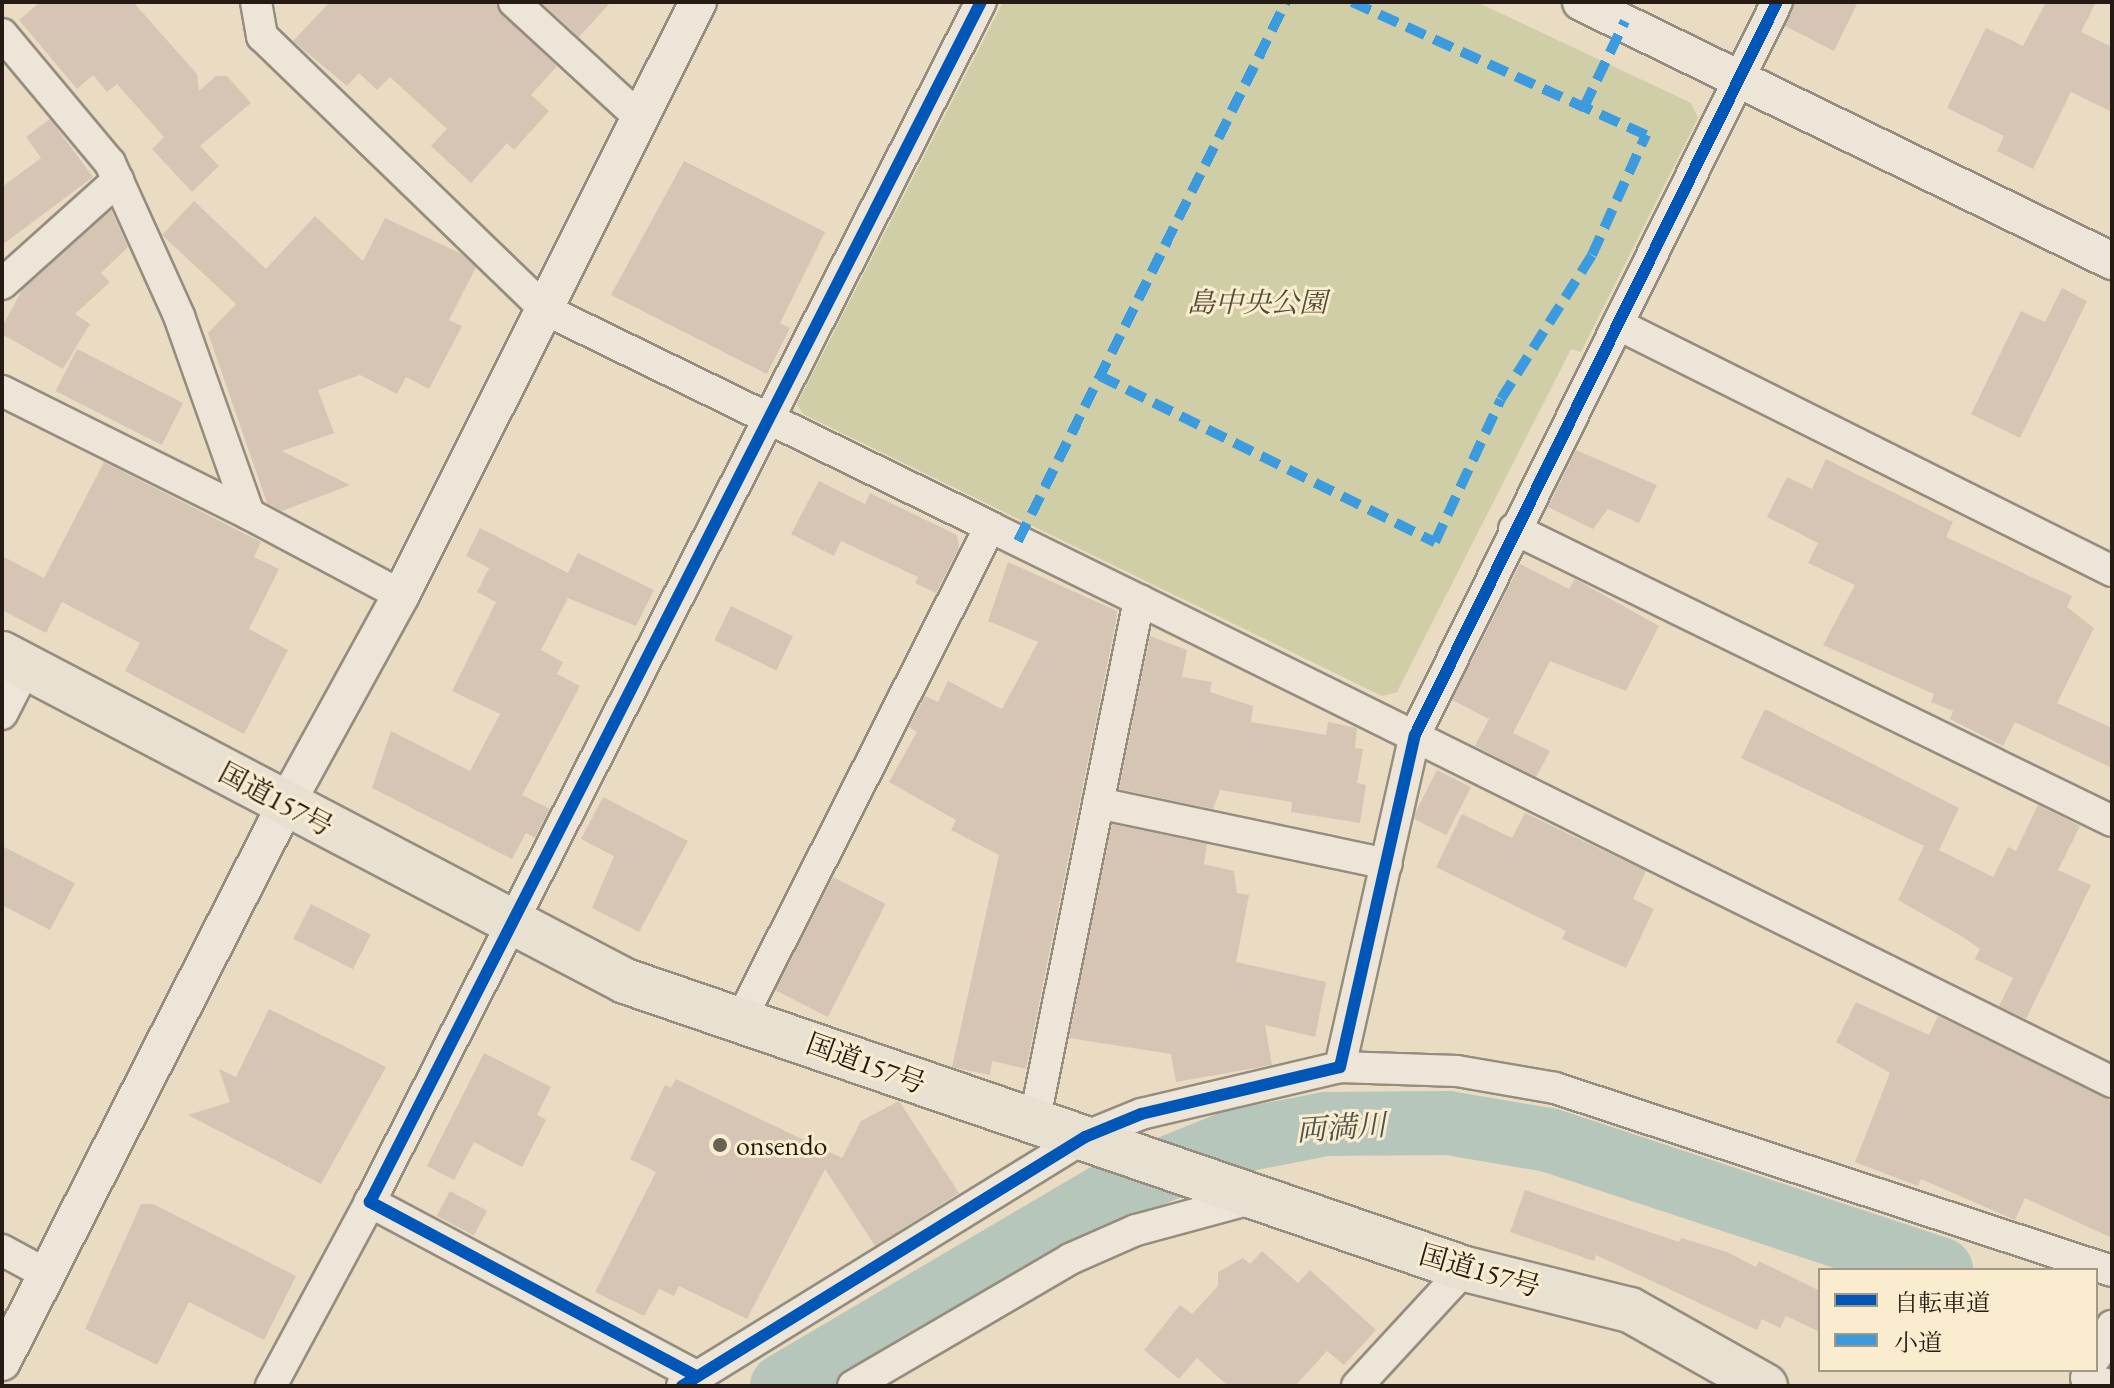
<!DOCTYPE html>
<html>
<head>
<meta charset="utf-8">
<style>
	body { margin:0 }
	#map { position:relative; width:2114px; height:1388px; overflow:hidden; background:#e9dcc3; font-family:"EB Garamond","Noto Serif JP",serif }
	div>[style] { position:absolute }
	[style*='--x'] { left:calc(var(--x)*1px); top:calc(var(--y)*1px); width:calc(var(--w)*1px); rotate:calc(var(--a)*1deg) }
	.green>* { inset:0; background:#d0cea6 }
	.river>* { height:64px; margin:-32px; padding:0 32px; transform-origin:32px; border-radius:32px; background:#b7c6ba }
	.building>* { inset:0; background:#d6c5b5; transform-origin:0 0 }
	.roads { filter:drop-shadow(2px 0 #958d7e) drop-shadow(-2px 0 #958d7e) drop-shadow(0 2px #958d7e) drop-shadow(0 -2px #958d7e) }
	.minor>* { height:30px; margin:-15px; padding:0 15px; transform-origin:15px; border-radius:15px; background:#ece5d8 }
	.tertiary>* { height:36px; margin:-18px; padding:0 18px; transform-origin:18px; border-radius:18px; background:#ece5d8 }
	.trunk>* { height:44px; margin:-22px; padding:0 22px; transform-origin:22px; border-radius:22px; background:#e8e1d2 }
	.quiet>* { height:10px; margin-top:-5px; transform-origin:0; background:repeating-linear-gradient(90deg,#3c9bde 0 20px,transparent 0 30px) }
	.cycleway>* { height:12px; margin:-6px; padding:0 6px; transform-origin:6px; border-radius:6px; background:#0057b8 }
	.dots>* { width:22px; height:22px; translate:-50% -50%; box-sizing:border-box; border:4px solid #faecce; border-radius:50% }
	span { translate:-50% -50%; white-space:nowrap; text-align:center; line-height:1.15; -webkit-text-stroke:6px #faecce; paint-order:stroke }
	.park-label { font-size:28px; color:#524d39; font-style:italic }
	.street-label { font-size:28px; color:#251b14 }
	.poi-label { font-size:28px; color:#251b14 }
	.left { translate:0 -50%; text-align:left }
	.water-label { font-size:30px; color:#50534d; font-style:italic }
	.frame { position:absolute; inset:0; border:4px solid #251b14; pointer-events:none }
	.legend { position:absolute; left:1818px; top:1268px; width:280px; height:104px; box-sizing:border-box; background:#faecce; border:2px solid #a59884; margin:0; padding:10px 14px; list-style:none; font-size:24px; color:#251b14 }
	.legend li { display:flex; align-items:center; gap:16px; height:40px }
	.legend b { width:40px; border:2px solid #a59884 }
</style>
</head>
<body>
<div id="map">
	<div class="green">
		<i style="clip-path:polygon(1003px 2px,1477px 2px,1691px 103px,1698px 118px,1581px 352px,1571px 349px,1397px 692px,1382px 696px,803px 414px,797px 404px)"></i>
	</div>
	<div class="river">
		<i style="--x:782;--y:1386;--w:388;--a:-30.5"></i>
		<i style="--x:1116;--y:1189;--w:126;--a:-21.9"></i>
		<i style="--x:1233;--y:1142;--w:95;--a:-11"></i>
		<i style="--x:1326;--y:1124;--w:122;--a:-0.5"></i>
		<i style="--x:1448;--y:1123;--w:102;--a:9.6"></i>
		<i style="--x:1549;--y:1140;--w:413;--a:18.3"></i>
	</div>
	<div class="building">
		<i style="clip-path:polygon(40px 2px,133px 2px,197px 74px,199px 91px,216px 76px,227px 76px,251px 103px,200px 146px,219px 166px,192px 192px,152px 149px,164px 137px,117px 84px,107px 92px,93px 75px,77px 89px,19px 20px)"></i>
		<i style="clip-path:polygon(330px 2px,496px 2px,502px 15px,557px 66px,531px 95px,549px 111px,514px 150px,507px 143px,471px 183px,431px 146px,447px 129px,390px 77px,377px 90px,359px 73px,347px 86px,293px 41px)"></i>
		<i style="clip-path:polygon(541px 2px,611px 2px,579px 37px)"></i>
		<i style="clip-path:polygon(1795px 2px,1858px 2px,1834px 51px,1785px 26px)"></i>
		<i style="clip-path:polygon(2046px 2px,2096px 2px,2081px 32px,2112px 47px,2112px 112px,2071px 92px,2033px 169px,1997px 151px,2004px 136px,1947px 108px,1986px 28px,2023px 46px)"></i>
		<i style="clip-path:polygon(50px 119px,93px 177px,2px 245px,2px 187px,41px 158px,26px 137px)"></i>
		<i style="clip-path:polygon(684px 161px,825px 232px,780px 323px,790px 328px,767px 374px,611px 295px)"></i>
		<i style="clip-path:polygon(194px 201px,266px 269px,315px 216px,363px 261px,385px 218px,462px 254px,476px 267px,449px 320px,462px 326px,429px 389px,406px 377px,397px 394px,360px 375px,318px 390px,334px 433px,282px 451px,350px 485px,282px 511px,267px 503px,208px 333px,236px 304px,162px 235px)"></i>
		<i style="clip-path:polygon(111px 210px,128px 247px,101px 273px,110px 282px,75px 314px,90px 324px,63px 369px,2px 334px,2px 327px,22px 290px)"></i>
		<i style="clip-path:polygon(2062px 288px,2087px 301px,2020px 438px,1971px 414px,2021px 311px,2045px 322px)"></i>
		<i style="left:77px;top:349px;width:119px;height:47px;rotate:27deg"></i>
		<i style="clip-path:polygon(1576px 450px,1657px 485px,1639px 523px,1608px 509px,1593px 529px,1548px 507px)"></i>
		<i style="clip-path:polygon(1826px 459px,1953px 522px,1946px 537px,2072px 596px,2067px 607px,2094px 628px,2057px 703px,2112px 728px,2112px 768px,2015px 722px,2003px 746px,1950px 719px,1953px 711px,1931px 702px,1934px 694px,1823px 645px,1855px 585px,1808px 563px,1818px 543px,1767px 517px,1787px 477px,1812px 489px)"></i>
		<i style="clip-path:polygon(104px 462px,261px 542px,254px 557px,279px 569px,249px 629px,288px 650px,244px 734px,125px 671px,140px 643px,62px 602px,46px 633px,2px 610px,2px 556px,44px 578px)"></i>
		<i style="clip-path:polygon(819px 481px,865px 504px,870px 493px,957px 535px,959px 548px,936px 593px,915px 583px,918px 577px,841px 541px,834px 556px,791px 534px)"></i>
		<i style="clip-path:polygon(480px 528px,568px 573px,578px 553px,654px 590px,636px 626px,568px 598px,541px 650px,563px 662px,557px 674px,580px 686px,522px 795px,550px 809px,535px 838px,526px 833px,512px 859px,372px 788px,391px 731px,470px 771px,500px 714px,452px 691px,496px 602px,477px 592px,489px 568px,466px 556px)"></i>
		<i style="clip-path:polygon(1008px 562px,1117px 611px,1116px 621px,1026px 1069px,992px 1061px,990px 1075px,952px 1067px,999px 855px,951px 830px,956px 820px,889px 782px,917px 732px,909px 727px,925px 696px,938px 702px,948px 681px,1002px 709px,1038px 642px,988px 621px)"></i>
		<i style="clip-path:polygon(1520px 564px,1569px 589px,1575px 579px,1659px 626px,1626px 691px,1550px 661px,1513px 733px,1550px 751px,1536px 777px,1475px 746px,1489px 719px,1452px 700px)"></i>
		<i style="left:731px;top:606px;width:69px;height:38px;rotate:26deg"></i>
		<i style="clip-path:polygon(1150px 636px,1187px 650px,1182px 677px,1212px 682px,1210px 692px,1253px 706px,1251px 722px,1326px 735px,1328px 722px,1357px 728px,1355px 748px,1363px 749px,1357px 783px,1366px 785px,1360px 823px,1291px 812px,1292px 802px,1220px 790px,1213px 809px,1119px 789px)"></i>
		<i style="clip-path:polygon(1765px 709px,1959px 808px,1939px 850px,1993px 877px,2008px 847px,2016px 851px,2038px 805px,2080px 826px,2058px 870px,2091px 885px,2026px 1019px,1999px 1006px,2013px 978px,1975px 959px,1980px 949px,1963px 937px,1898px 900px,1924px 846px,1741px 758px)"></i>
		<i style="left:1437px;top:770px;width:38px;height:54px;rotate:27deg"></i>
		<i style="clip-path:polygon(603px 797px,688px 841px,639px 932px,592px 908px,614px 856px,581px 839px)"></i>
		<i style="clip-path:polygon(1525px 813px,1646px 871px,1633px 899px,1654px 909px,1626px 968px,1562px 939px,1566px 931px,1436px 867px,1462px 814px,1512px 838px)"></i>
		<i style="clip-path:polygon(1112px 824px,1207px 844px,1204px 864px,1234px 871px,1237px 893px,1249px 895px,1236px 962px,1326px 982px,1315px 1037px,1265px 1025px,1272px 1065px,1176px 1082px,1171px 1054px,1069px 1038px)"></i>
		<i style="clip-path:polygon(2px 846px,75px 883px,50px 930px,2px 905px)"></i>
		<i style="left:833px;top:877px;width:59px;height:127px;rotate:27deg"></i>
		<i style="left:311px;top:904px;width:67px;height:39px;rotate:27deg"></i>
		<i style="clip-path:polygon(1856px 1002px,1929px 1035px,1938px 1016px,2112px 1101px,2112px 1238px,2025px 1198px,2015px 1220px,1921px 1179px,1918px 1186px,1855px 1162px,1890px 1073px,1836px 1042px)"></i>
		<i style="clip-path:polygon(269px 1009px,386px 1067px,321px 1184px,188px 1115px,230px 1102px,219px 1069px,236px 1077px)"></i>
		<i style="clip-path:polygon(484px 1053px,551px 1087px,537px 1115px,546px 1120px,522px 1167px,474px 1142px,454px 1180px,427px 1166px)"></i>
		<i style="clip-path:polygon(676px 1079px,842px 1158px,861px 1121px,899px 1101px,959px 1193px,875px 1246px,825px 1169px,747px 1319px,679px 1286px,674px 1296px,659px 1289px,644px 1316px,595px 1292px,656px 1172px,630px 1159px,665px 1085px,671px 1088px)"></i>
		<i style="clip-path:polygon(1525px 1190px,1679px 1242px,1681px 1238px,1727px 1252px,1756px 1267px,1759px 1261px,1820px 1291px,1820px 1332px,1786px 1316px,1780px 1328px,1762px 1319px,1757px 1330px,1596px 1255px,1594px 1261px,1510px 1232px)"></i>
		<i style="left:450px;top:1191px;width:42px;height:28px;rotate:28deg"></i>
		<i style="clip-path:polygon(141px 1204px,153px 1204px,296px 1276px,264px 1340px,189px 1302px,157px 1365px,85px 1329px)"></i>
		<i style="clip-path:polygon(1262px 1251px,1298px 1283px,1310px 1270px,1376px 1330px,1344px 1365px,1327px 1351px,1295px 1386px,1228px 1386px,1197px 1358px,1179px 1379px,1144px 1350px,1180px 1305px,1192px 1314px,1218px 1286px,1218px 1272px,1243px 1258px,1250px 1264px)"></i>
	</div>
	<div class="roads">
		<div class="minor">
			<i style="--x:256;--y:2;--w:35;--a:80"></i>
			<i style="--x:262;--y:36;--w:395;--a:44"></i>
			<i style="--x:546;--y:310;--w:494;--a:26"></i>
			<i style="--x:990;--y:527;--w:551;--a:116.84"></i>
			<i style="--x:514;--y:2;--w:171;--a:42.6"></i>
			<i style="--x:2;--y:34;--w:168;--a:50.1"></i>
			<i style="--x:110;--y:163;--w:168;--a:65.7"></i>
			<i style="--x:179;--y:316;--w:210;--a:70.5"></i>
			<i style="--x:249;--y:514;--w:276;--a:-153.5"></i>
			<i style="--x:2;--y:284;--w:156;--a:-41.9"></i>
			<i style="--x:1619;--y:325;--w:551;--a:26.52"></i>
			<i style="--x:249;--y:514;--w:172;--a:28.1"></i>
			<i style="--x:990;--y:527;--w:166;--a:26.1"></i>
			<i style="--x:1139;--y:600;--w:533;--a:101.35"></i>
			<i style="--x:1514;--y:529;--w:665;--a:26.03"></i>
			<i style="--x:1139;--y:600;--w:1086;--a:26.35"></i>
			<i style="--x:2;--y:714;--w:53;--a:-62.9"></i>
			<i style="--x:1098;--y:803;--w:295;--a:11.9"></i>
			<i style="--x:1340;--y:1067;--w:117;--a:2"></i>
			<i style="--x:1457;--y:1071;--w:99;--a:9.8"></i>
			<i style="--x:1555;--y:1088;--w:586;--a:18.19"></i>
			<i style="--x:2;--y:1250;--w:52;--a:28.5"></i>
			<i style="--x:2096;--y:1357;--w:35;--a:-63"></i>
			<i style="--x:696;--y:1376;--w:370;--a:-151.9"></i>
			<i style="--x:370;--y:1202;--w:1347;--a:-63.02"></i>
			<i style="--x:2086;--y:1378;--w:27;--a:17"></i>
			<i style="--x:271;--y:1386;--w:209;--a:-61.7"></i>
			<i style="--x:682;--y:1386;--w:474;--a:-31.7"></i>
			<i style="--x:1085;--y:1137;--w:61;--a:-22.3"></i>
			<i style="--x:1141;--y:1114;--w:204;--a:-13.3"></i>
			<i style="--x:1340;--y:1067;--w:340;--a:-77.3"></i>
			<i style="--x:1415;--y:735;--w:818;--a:-63.72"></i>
			<i style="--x:853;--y:1386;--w:251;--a:-30.3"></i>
			<i style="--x:1070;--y:1259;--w:72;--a:-23.7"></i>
			<i style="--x:1136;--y:1230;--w:123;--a:-15.1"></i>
			<i style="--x:1357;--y:1386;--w:159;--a:-47.3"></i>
		</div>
		<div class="tertiary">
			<i style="--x:1581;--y:2;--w:591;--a:26"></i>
			<i style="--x:2;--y:1362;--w:626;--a:-63.03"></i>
			<i style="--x:286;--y:804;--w:239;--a:-61.2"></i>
			<i style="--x:401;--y:595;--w:663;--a:-63.4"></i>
		</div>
		<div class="trunk">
			<i style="--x:2;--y:654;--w:704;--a:27.69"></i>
			<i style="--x:625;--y:981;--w:888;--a:18.92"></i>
			<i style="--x:1465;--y:1269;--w:170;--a:14"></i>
			<i style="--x:1630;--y:1310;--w:155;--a:29.4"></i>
		</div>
	</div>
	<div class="quiet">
		<i style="--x:1352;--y:2;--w:255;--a:24.4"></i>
		<i style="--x:1584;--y:107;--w:95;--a:-64.5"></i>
		<i style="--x:1100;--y:376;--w:374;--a:26.4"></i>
		<i style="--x:1435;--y:542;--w:157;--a:-65.2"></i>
		<i style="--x:1501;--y:399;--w:170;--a:-57.7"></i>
		<i style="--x:1592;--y:255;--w:132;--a:-65.8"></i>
		<i style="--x:1646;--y:135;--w:68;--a:-155.7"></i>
		<i style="--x:1018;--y:541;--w:602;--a:-63.56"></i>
	</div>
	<div class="cycleway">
		<i style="--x:696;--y:1376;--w:370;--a:-151.9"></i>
		<i style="--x:370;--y:1202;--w:1347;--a:-63.02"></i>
		<i style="--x:682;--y:1386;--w:474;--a:-31.7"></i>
		<i style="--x:1085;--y:1137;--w:61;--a:-22.3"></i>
		<i style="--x:1141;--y:1114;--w:204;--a:-13.3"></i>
		<i style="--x:1340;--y:1067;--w:340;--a:-77.3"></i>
		<i style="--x:1415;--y:735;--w:818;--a:-63.72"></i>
	</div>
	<div class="dots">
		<i style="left:720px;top:1145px;background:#6a5f51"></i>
	</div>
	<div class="park-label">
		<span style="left:1257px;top:302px">島中央公園</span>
	</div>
	<div class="street-label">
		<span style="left:276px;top:799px;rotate:28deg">国道157号</span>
		<span style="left:866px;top:1063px;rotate:20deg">国道157号</span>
		<span style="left:1480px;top:1270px;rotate:16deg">国道157号</span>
	</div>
	<div class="poi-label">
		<span class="left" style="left:736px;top:1145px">onsendo</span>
	</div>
	<div class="water-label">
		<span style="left:1341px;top:1128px;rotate:-4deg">両満川</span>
	</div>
	<div class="frame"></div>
	<ul class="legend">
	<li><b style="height:10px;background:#0057b8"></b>自転車道</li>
	<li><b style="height:10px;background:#3c9bde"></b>小道</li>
	</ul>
</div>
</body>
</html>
